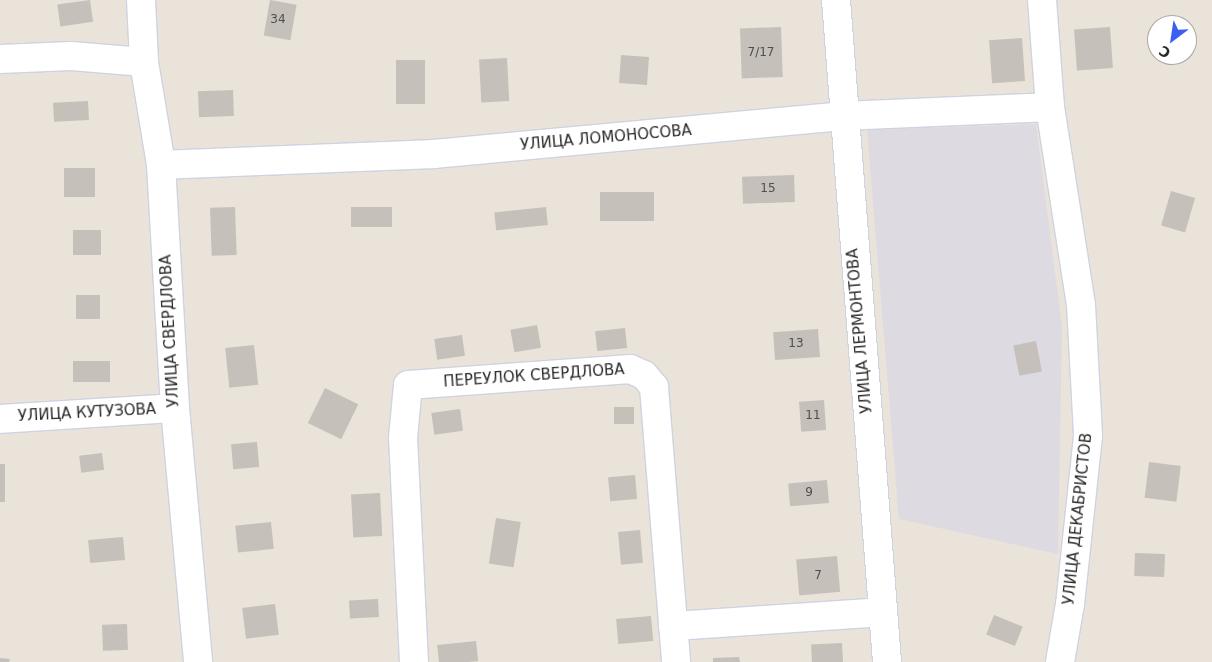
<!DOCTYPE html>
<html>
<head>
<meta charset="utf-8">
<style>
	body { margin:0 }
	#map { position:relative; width:1212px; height:662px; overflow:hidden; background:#eae3da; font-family:"DejaVu Sans",sans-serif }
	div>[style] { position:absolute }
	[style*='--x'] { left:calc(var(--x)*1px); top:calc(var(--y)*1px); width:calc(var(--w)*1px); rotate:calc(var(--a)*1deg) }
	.industrial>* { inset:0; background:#dddae2 }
	.building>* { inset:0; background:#c5c0ba; transform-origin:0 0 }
	.roads { filter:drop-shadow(1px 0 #cfd2e1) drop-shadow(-1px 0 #cfd2e1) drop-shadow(0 1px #cfd2e1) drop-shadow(0 -1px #cfd2e1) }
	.minor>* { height:28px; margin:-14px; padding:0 14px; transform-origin:14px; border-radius:14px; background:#fff }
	span { translate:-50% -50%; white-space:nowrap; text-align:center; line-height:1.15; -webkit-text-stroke:5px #fff; paint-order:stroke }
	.number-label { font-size:12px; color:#4f4e4c }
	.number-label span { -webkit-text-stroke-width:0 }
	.street-label { font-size:15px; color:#282828 }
	.north { position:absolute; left:1147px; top:15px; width:50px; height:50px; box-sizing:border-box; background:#fff; border:1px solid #a9a9a9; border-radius:50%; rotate:211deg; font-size:14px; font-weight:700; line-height:20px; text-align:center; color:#282828 }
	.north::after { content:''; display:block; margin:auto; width:18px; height:22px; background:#3e5df3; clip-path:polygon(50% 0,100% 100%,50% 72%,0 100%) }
</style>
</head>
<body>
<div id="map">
	<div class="industrial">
		<i style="clip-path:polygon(1036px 124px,1062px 327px,1058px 554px,899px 519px,867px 130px)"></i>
	</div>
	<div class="building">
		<i style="left:90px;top:0;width:22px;height:33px;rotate:82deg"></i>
		<i style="left:270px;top:0;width:27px;height:36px;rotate:10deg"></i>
		<i style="left:781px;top:27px;width:50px;height:41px;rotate:88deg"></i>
		<i style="left:1110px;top:27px;width:41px;height:36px;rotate:86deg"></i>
		<i style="left:1022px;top:38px;width:43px;height:33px;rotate:86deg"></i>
		<i style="left:621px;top:55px;width:28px;height:28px;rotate:4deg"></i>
		<i style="left:507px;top:58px;width:43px;height:28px;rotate:87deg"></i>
		<i style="left:396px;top:60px;width:29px;height:44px"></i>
		<i style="left:233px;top:90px;width:26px;height:35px;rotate:88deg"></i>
		<i style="left:88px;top:101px;width:19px;height:35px;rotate:87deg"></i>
		<i style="left:64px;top:168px;width:31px;height:29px"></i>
		<i style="left:794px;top:175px;width:27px;height:52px;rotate:88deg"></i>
		<i style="left:1171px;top:191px;width:25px;height:36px;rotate:16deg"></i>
		<i style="left:654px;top:192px;width:29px;height:54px;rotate:90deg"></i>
		<i style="left:235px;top:207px;width:48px;height:25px;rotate:88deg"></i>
		<i style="left:392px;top:207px;width:20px;height:41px;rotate:90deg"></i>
		<i style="left:546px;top:207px;width:18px;height:52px;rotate:84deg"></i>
		<i style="left:73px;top:230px;width:28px;height:25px"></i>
		<i style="left:76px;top:295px;width:24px;height:24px"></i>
		<i style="left:537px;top:325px;width:23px;height:27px;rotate:80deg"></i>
		<i style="left:625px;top:328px;width:20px;height:30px;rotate:84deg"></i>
		<i style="left:818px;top:329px;width:28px;height:45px;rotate:86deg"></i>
		<i style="left:462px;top:335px;width:21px;height:28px;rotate:82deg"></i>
		<i style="left:1036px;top:341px;width:31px;height:23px;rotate:79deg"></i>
		<i style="left:254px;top:345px;width:40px;height:29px;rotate:84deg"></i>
		<i style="left:73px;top:361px;width:37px;height:21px"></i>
		<i style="left:325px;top:388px;width:37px;height:39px;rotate:26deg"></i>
		<i style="left:824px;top:400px;width:30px;height:25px;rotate:86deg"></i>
		<i style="left:634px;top:407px;width:17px;height:20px;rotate:90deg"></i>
		<i style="left:460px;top:409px;width:22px;height:29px;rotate:82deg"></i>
		<i style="left:257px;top:442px;width:25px;height:26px;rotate:85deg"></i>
		<i style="left:102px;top:453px;width:17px;height:23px;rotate:83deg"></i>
		<i style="left:1149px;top:462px;width:32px;height:36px;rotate:7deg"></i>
		<i style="left:0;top:464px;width:5px;height:38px"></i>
		<i style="left:635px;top:475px;width:24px;height:27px;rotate:85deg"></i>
		<i style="left:827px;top:480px;width:23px;height:39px;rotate:85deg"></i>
		<i style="left:380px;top:493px;width:43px;height:29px;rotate:87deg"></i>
		<i style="left:496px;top:518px;width:25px;height:46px;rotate:9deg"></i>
		<i style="left:271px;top:522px;width:27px;height:36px;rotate:84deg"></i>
		<i style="left:640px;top:530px;width:33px;height:22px;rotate:85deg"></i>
		<i style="left:123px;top:537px;width:23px;height:35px;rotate:85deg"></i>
		<i style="left:1135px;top:553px;width:30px;height:23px;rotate:2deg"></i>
		<i style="left:837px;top:556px;width:36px;height:41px;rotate:85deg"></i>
		<i style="left:378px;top:599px;width:18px;height:29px;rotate:87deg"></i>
		<i style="left:275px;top:604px;width:31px;height:33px;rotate:83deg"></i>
		<i style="left:994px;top:615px;width:31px;height:21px;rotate:22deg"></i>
		<i style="left:651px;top:616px;width:25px;height:35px;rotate:85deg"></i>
		<i style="left:127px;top:624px;width:26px;height:25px;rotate:88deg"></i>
		<i style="left:476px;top:641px;width:20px;height:39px;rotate:84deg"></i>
		<i style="left:842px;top:643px;width:19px;height:31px;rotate:87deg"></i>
		<i style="clip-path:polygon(739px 657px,740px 662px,713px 662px,713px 658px)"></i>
		<i style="clip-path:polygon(0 658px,10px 659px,9px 662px,0 662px)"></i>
	</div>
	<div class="roads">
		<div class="minor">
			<i style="--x:141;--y:0;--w:62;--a:87.2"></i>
			<i style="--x:144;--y:62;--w:104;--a:80.6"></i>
			<i style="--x:161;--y:165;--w:243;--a:86.7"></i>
			<i style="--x:175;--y:408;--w:255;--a:84.8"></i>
			<i style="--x:836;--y:0;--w:664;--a:85.59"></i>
			<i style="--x:1042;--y:0;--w:107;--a:85.7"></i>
			<i style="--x:1050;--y:107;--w:200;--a:81.1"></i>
			<i style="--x:1081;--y:305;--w:131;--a:86.9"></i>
			<i style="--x:1088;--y:436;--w:169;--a:96.1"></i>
			<i style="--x:1070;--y:604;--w:59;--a:99.8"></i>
			<i style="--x:0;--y:59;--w:71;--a:-2.4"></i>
			<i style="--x:71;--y:56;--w:73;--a:4.7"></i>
			<i style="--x:161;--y:165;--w:273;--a:-2.3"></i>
			<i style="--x:434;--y:154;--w:412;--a:-5.3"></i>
			<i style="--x:844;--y:116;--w:206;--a:-2.5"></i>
			<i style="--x:0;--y:419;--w:175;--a:-3.6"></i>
			<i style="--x:673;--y:626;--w:209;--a:-3.8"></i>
			<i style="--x:414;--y:662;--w:224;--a:-92.8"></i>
			<i style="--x:403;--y:438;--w:53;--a:-84.6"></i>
			<i style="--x:408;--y:385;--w:223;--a:-4.1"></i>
			<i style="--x:630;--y:369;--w:15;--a:23"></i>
			<i style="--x:644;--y:375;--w:16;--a:50"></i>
			<i style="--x:654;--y:387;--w:276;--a:85.4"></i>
		</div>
	</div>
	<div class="number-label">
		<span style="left:278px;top:20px">34</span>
		<span style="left:761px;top:53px">7/17</span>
		<span style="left:768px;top:189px">15</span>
		<span style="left:796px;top:344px">13</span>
		<span style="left:813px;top:416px">11</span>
		<span style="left:809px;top:493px">9</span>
		<span style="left:818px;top:576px">7</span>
	</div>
	<div class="street-label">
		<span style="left:606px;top:138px;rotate:-5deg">УЛИЦА ЛОМОНОСОВА</span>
		<span style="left:170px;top:331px;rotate:-93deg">УЛИЦА СВЕРДЛОВА</span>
		<span style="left:860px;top:331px;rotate:-95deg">УЛИЦА ЛЕРМОНТОВА</span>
		<span style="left:534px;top:376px;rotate:-4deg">ПЕРЕУЛОК СВЕРДЛОВА</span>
		<span style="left:87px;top:413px;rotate:-3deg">УЛИЦА КУТУЗОВА</span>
		<span style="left:1078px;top:519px;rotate:-84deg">УЛИЦА ДЕКАБРИСТОВ</span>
	</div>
	<div class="north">С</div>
</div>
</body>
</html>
